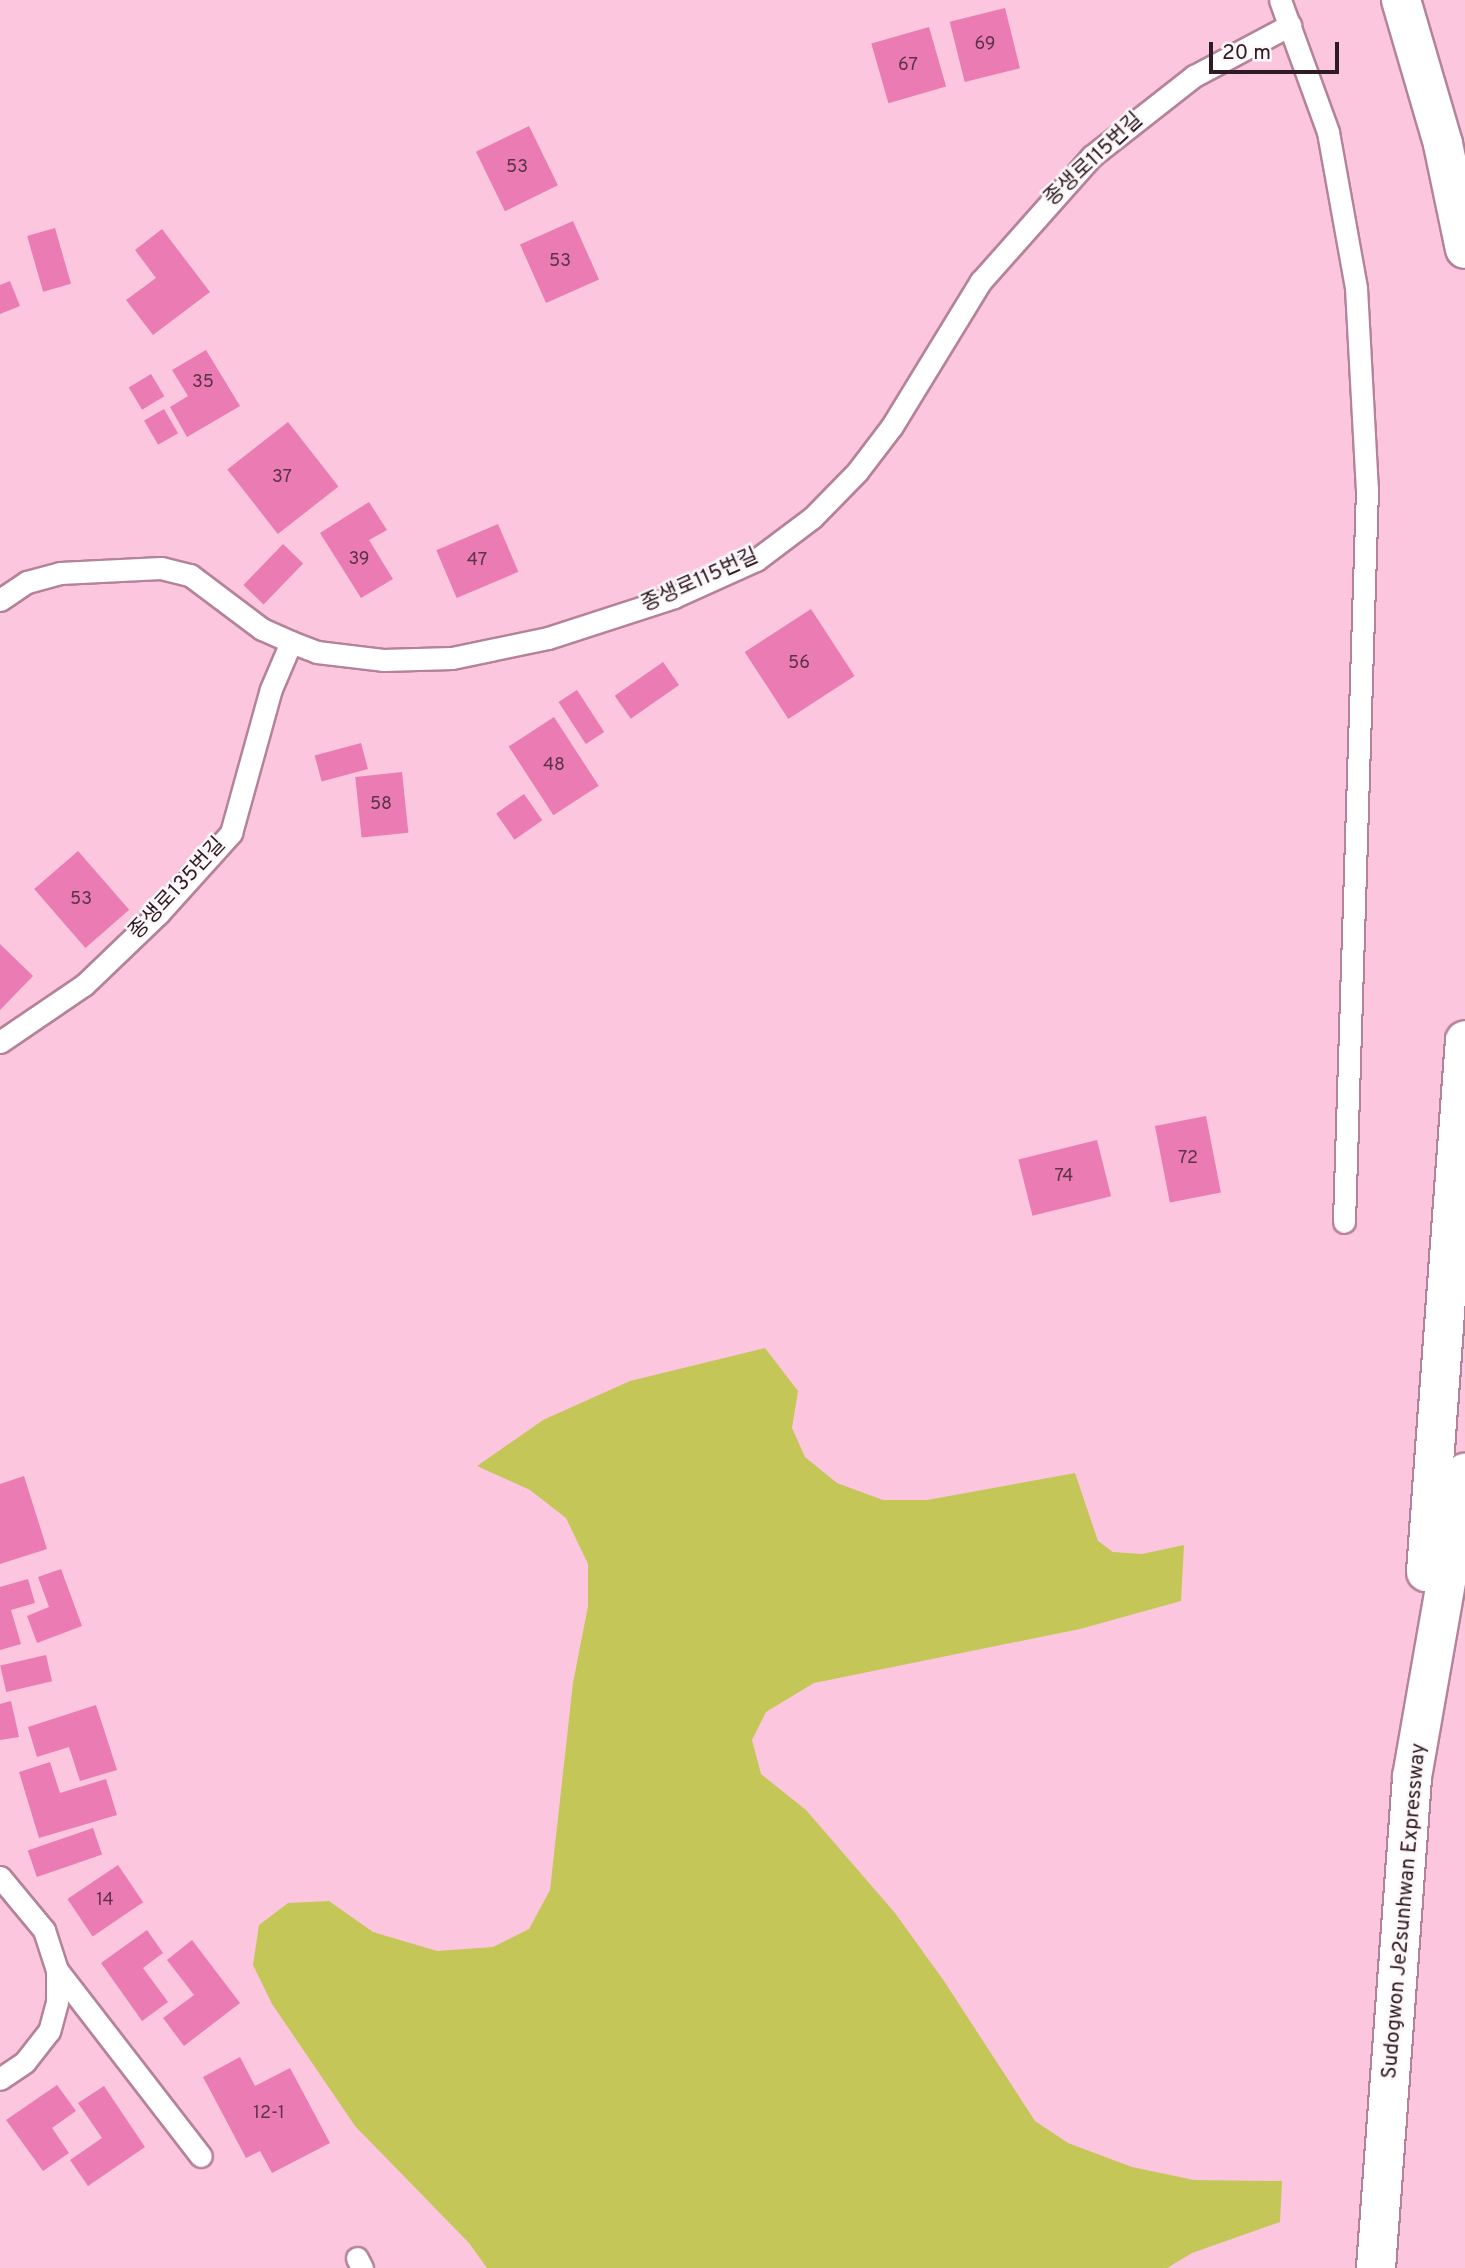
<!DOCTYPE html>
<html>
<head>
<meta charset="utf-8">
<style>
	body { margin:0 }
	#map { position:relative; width:1465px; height:2268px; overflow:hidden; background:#fcc7de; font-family:Overpass,"Noto Sans KR",sans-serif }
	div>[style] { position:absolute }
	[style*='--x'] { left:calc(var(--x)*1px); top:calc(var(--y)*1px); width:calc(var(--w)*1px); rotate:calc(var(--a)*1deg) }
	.green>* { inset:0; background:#c4c658 }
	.building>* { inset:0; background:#eb7bb3; transform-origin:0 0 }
	.roads { filter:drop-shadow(2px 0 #b4839a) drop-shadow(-2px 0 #b4839a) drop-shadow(0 2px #b4839a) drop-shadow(0 -2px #b4839a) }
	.service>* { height:21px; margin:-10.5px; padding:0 10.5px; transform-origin:10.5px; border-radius:10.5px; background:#fff }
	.motorway>* { height:38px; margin:-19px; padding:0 19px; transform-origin:19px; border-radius:19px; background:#fff }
	span { translate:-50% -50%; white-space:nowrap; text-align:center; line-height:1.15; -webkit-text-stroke:5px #fdf7f9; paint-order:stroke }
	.number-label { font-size:18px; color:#5d3348 }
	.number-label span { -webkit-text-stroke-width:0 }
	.street-label { font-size:21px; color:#2e1b24 }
	.scale { position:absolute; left:1209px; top:42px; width:130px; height:32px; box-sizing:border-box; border:4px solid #2e1b24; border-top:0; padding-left:9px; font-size:21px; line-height:24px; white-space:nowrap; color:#2e1b24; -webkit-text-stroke:5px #fdf7f9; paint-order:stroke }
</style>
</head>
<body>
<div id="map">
	<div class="green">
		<i style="clip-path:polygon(765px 1348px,798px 1391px,792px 1428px,805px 1457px,837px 1483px,883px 1500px,927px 1500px,1075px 1473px,1098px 1541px,1113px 1552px,1142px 1554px,1184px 1545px,1181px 1601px,1080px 1629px,814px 1683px,766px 1712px,752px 1740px,761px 1774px,806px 1810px,895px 1913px,944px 1981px,1035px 2121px,1068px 2143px,1132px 2167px,1194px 2180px,1282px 2181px,1280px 2222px,1192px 2253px,1167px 2268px,487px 2268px,469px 2243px,355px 2126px,272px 2004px,253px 1965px,259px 1925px,288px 1903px,329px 1901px,373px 1932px,437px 1951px,493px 1947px,529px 1929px,550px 1890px,573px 1683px,588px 1606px,588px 1564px,566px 1518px,530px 1490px,477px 1466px,543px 1420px,630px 1381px)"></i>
	</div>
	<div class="building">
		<i style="left:1005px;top:8px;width:62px;height:57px;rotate:76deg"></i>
		<i style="left:929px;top:27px;width:62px;height:60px;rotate:74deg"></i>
		<i style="left:529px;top:126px;width:66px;height:59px;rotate:64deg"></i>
		<i style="left:573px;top:221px;width:64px;height:58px;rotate:66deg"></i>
		<i style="left:55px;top:228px;width:58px;height:29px;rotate:74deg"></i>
		<i style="clip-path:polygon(162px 229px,210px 292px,153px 335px,126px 300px,156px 278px,135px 250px)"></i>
		<i style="clip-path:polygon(10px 281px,20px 306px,0 314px,0 285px)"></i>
		<i style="clip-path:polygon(206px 350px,240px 406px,187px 437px,170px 407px,188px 396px,172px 370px)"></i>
		<i style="left:151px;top:374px;width:26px;height:26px;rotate:59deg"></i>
		<i style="left:164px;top:409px;width:28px;height:23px;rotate:60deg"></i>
		<i style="left:288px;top:422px;width:82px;height:77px;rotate:52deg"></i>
		<i style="clip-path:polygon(369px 502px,387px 530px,369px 540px,393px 579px,361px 598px,320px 533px)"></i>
		<i style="left:498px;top:524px;width:52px;height:67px;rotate:67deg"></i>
		<i style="left:283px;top:544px;width:28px;height:57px;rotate:44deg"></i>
		<i style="left:811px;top:609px;width:80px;height:79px;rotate:57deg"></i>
		<i style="left:663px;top:662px;width:28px;height:59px;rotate:55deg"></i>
		<i style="left:577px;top:690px;width:50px;height:22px;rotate:57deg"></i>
		<i style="left:554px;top:717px;width:82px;height:54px;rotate:57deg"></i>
		<i style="left:361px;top:743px;width:27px;height:48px;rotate:75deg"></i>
		<i style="left:402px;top:772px;width:61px;height:47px;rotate:84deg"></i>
		<i style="left:524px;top:794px;width:32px;height:34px;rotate:55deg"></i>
		<i style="left:78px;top:851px;width:78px;height:58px;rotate:49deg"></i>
		<i style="clip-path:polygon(0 944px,33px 976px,0 1010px)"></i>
		<i style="left:1206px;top:1116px;width:78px;height:52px;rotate:79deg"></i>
		<i style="left:1097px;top:1140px;width:58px;height:81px;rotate:76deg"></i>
		<i style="clip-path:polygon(24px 1476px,47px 1549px,0 1564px,0 1484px)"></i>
		<i style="clip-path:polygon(61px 1569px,82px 1626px,37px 1643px,27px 1616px,49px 1607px,38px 1577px)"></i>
		<i style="clip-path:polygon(28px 1579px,35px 1603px,11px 1610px,21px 1644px,0 1650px,0 1587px)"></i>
		<i style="left:46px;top:1655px;width:27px;height:47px;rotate:77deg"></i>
		<i style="clip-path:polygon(11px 1701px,19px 1737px,0 1740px,0 1704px)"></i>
		<i style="clip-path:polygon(96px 1705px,117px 1770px,80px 1781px,69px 1747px,37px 1757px,28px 1727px)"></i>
		<i style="clip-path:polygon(50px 1762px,60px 1793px,106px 1779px,117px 1815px,39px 1838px,19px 1772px)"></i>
		<i style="left:93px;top:1828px;width:28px;height:69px;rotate:71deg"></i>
		<i style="left:118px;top:1865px;width:45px;height:61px;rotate:56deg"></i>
		<i style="clip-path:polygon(147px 1930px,163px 1953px,143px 1968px,168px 2002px,142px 2021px,101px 1963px)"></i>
		<i style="clip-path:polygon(192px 1940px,240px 2003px,184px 2046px,163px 2018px,194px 1995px,167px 1960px)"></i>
		<i style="clip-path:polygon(240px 2057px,255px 2086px,290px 2068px,330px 2143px,272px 2173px,260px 2151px,246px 2158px,203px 2077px)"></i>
		<i style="clip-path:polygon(57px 2085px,76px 2111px,52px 2128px,69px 2153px,43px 2171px,6px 2120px)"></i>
		<i style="clip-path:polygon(104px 2086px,145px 2147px,88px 2186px,70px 2160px,102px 2138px,78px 2103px)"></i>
	</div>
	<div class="roads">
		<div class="service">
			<i style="--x:1280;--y:0;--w:140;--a:70"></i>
			<i style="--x:1328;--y:132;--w:158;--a:79.8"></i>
			<i style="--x:1356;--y:288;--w:201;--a:86.9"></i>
			<i style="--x:1367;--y:489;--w:733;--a:91.8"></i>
			<i style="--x:0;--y:600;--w:32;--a:-34"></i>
			<i style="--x:27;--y:582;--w:34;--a:-15"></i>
			<i style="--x:60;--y:573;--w:101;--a:-2.8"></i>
			<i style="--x:161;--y:568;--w:30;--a:14"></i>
			<i style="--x:190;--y:575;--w:90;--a:36.9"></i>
			<i style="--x:262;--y:629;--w:32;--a:24"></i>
			<i style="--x:291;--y:642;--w:28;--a:21"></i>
			<i style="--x:317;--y:652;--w:66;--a:6.9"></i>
			<i style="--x:383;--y:660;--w:69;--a:-1.7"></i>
			<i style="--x:452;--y:658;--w:98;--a:-11.8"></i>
			<i style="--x:548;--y:638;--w:133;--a:-18"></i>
			<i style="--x:674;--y:597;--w:90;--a:-24.3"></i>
			<i style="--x:756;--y:560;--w:70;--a:-36.9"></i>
			<i style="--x:812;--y:518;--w:64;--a:-45.6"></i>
			<i style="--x:857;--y:472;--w:58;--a:-52.7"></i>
			<i style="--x:892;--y:426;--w:170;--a:-58.5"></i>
			<i style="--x:981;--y:281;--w:167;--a:-48.4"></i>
			<i style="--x:1092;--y:156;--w:130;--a:-38.1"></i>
			<i style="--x:1194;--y:76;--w:109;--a:-28"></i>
			<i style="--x:0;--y:1042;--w:102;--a:-34.2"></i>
			<i style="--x:84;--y:985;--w:104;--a:-43.8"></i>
			<i style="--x:159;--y:913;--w:108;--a:-48"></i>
			<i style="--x:231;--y:833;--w:149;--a:-74.5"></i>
			<i style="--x:271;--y:689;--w:51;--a:-66.9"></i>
			<i style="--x:0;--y:1877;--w:69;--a:50.3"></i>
			<i style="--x:44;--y:1930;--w:42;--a:72"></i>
			<i style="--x:57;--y:1970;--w:32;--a:90"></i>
			<i style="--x:57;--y:2002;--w:30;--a:105"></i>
			<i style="--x:49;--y:2031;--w:39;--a:128"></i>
			<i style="--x:25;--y:2062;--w:30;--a:146"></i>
			<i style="--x:57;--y:1970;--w:235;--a:52.3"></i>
			<i style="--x:357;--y:2258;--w:11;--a:63"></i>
		</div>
		<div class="motorway">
			<i style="--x:1401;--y:0;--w:150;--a:73.7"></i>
			<i style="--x:1443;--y:144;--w:107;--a:78.2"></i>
			<i style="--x:1426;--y:1572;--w:533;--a:-85.81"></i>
			<i style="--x:1376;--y:2268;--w:492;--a:-85.8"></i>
			<i style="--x:1412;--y:1777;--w:309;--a:-80.1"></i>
		</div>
	</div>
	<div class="number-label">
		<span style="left:985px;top:45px">69</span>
		<span style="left:908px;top:66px">67</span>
		<span style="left:517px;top:168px">53</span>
		<span style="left:560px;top:262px">53</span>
		<span style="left:203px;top:383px">35</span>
		<span style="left:282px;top:478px">37</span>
		<span style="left:359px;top:560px">39</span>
		<span style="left:477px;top:561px">47</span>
		<span style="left:799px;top:664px">56</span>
		<span style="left:554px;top:766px">48</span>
		<span style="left:381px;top:805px">58</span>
		<span style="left:81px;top:900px">53</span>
		<span style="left:1188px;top:1159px">72</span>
		<span style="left:1064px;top:1177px">74</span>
		<span style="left:105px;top:1901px">14</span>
		<span style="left:269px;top:2114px">12-1</span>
	</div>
	<div class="street-label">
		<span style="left:1094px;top:160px;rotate:-43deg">종생로115번길</span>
		<span style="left:700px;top:581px;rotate:-24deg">종생로115번길</span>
		<span style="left:178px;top:889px;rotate:-47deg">종생로135번길</span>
		<span style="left:1405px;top:1911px;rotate:-85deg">Sudogwon Je2sunhwan Expressway</span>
	</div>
	<div class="scale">20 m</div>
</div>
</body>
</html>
